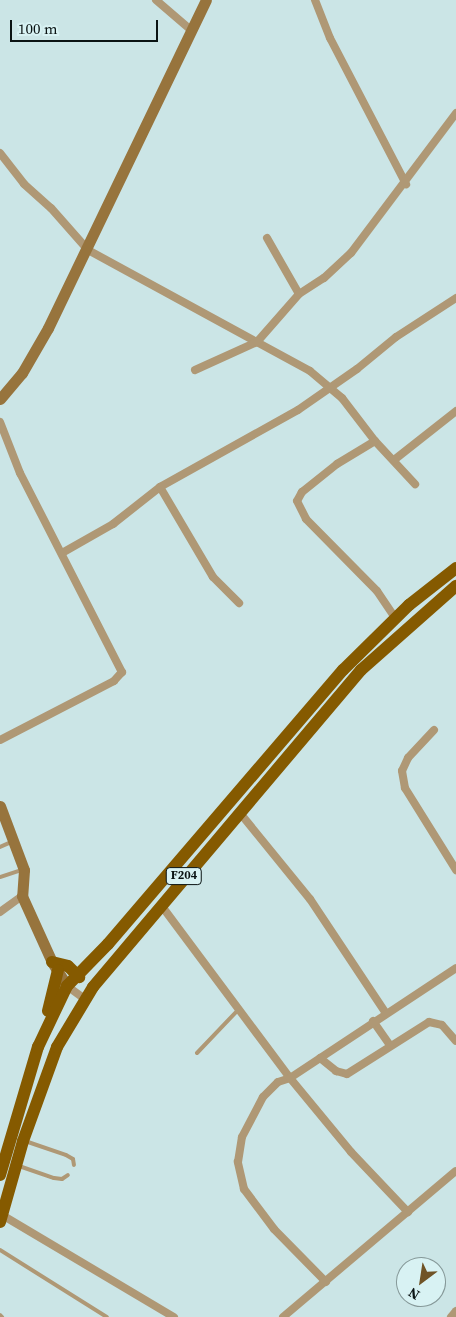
<!DOCTYPE html>
<html>
<head>
<meta charset="utf-8">
<style>
	body { margin:0 }
	#map { position:relative; width:456px; height:1317px; overflow:hidden; background:#cbe5e6; font-family:"Source Serif 4",serif }
	div>[style] { position:absolute }
	[style*='--x'] { left:calc(var(--x)*1px); top:calc(var(--y)*1px); width:calc(var(--w)*1px); rotate:calc(var(--a)*1deg) }
	.lane>* { height:4px; margin:-2px; padding:0 2px; transform-origin:2px; border-radius:2px; background:#af9875 }
	.street>* { height:8px; margin:-4px; padding:0 4px; transform-origin:4px; border-radius:4px; background:#af9875 }
	.secondary>* { height:11px; margin:-5.5px; padding:0 5.5px; transform-origin:5.5px; border-radius:5.5px; background:#97743d }
	.primary>* { height:12px; margin:-6px; padding:0 6px; transform-origin:6px; border-radius:6px; background:#855a00 }
	span { translate:-50% -50%; white-space:nowrap; text-align:center; line-height:1.15; -webkit-text-stroke:5px #d8f2f3; paint-order:stroke }
	.shield-label span { padding:1px 4px; background:#d8f2f3; border:1px solid; border-radius:4px; -webkit-text-stroke-width:0 }
	.shield-label { font-size:12px; color:#0a1313; font-weight:700 }
	.north { position:absolute; left:396px; top:1257px; width:50px; height:50px; box-sizing:border-box; background:#d8f2f3; border:1px solid #869999; border-radius:50%; rotate:211deg; font-size:14px; font-weight:700; line-height:20px; text-align:center; color:#0a1313 }
	.north::after { content:''; display:block; margin:auto; width:18px; height:22px; background:#705427; clip-path:polygon(50% 0,100% 100%,50% 72%,0 100%) }
	.scale { position:absolute; left:10px; top:20px; width:148px; height:22px; box-sizing:border-box; border:2px solid #0a1313; border-top:0; padding-left:6px; font-size:15px; line-height:18px; white-space:nowrap; color:#0a1313; -webkit-text-stroke:4px #d8f2f3; paint-order:stroke }
</style>
</head>
<body>
<div id="map">
	<div class="lane">
		<i style="--x:0;--y:847;--w:12;--a:-24"></i>
		<i style="--x:0;--y:877;--w:23;--a:-18"></i>
		<i style="--x:197;--y:1053;--w:59;--a:-46.4"></i>
		<i style="--x:25;--y:1141;--w:43;--a:18.9"></i>
		<i style="--x:66;--y:1155;--w:8;--a:30"></i>
		<i style="--x:73;--y:1159;--w:6;--a:81"></i>
		<i style="--x:19;--y:1166;--w:37;--a:19"></i>
		<i style="--x:54;--y:1178;--w:8;--a:7"></i>
		<i style="--x:62;--y:1179;--w:7;--a:-34"></i>
		<i style="--x:0;--y:1250;--w:126;--a:32.1"></i>
		<i style="--x:0;--y:1315;--w:3;--a:45"></i>
	</div>
	<div class="street">
		<i style="--x:156;--y:0;--w:48;--a:40.7"></i>
		<i style="--x:315;--y:0;--w:41;--a:68.5"></i>
		<i style="--x:330;--y:38;--w:165;--a:62.5"></i>
		<i style="--x:0;--y:153;--w:39;--a:52"></i>
		<i style="--x:24;--y:184;--w:36;--a:42"></i>
		<i style="--x:51;--y:208;--w:56;--a:48.6"></i>
		<i style="--x:88;--y:250;--w:253;--a:28.6"></i>
		<i style="--x:310;--y:371;--w:42;--a:40.2"></i>
		<i style="--x:342;--y:398;--w:54;--a:52.5"></i>
		<i style="--x:375;--y:441;--w:59;--a:47.1"></i>
		<i style="--x:267;--y:238;--w:64;--a:60.3"></i>
		<i style="--x:195;--y:370;--w:68;--a:-24.3"></i>
		<i style="--x:257;--y:342;--w:64;--a:-48.8"></i>
		<i style="--x:299;--y:294;--w:30;--a:-33"></i>
		<i style="--x:324;--y:278;--w:37;--a:-43"></i>
		<i style="--x:351;--y:253;--w:175;--a:-53.1"></i>
		<i style="--x:0;--y:422;--w:55;--a:68.6"></i>
		<i style="--x:20;--y:473;--w:224;--a:62.9"></i>
		<i style="--x:122;--y:672;--w:12;--a:132"></i>
		<i style="--x:114;--y:681;--w:128;--a:152.6"></i>
		<i style="--x:375;--y:441;--w:44;--a:148.8"></i>
		<i style="--x:337;--y:464;--w:45;--a:141.3"></i>
		<i style="--x:302;--y:492;--w:10;--a:119"></i>
		<i style="--x:297;--y:501;--w:20;--a:63"></i>
		<i style="--x:306;--y:519;--w:101;--a:45.4"></i>
		<i style="--x:377;--y:591;--w:32;--a:56"></i>
		<i style="--x:394;--y:460;--w:79;--a:-38.3"></i>
		<i style="--x:160;--y:487;--w:104;--a:59.5"></i>
		<i style="--x:213;--y:577;--w:37;--a:45"></i>
		<i style="--x:62;--y:553;--w:59;--a:-29.6"></i>
		<i style="--x:113;--y:524;--w:60;--a:-38.2"></i>
		<i style="--x:160;--y:487;--w:158;--a:-29.2"></i>
		<i style="--x:298;--y:410;--w:72;--a:-34.8"></i>
		<i style="--x:357;--y:369;--w:50;--a:-39.4"></i>
		<i style="--x:396;--y:337;--w:72;--a:-33"></i>
		<i style="--x:434;--y:730;--w:38;--a:133"></i>
		<i style="--x:408;--y:758;--w:14;--a:115"></i>
		<i style="--x:402;--y:771;--w:17;--a:80"></i>
		<i style="--x:405;--y:788;--w:97;--a:58.1"></i>
		<i style="--x:240;--y:813;--w:111;--a:50.9"></i>
		<i style="--x:310;--y:899;--w:136;--a:56.4"></i>
		<i style="--x:161;--y:905;--w:216;--a:53.3"></i>
		<i style="--x:290;--y:1078;--w:96;--a:50.5"></i>
		<i style="--x:351;--y:1152;--w:83;--a:46.5"></i>
		<i style="--x:0;--y:912;--w:27;--a:-36"></i>
		<i style="--x:67;--y:986;--w:22;--a:36"></i>
		<i style="--x:373;--y:1021;--w:29;--a:55"></i>
		<i style="--x:320;--y:1058;--w:21;--a:39"></i>
		<i style="--x:336;--y:1071;--w:11;--a:15"></i>
		<i style="--x:347;--y:1074;--w:97;--a:-32.4"></i>
		<i style="--x:429;--y:1022;--w:13;--a:13"></i>
		<i style="--x:442;--y:1025;--w:21;--a:49"></i>
		<i style="--x:2;--y:1215;--w:200;--a:30.7"></i>
		<i style="--x:326;--y:1282;--w:74;--a:-134.5"></i>
		<i style="--x:274;--y:1229;--w:50;--a:-126.9"></i>
		<i style="--x:244;--y:1189;--w:28;--a:-103"></i>
		<i style="--x:238;--y:1162;--w:25;--a:-81"></i>
		<i style="--x:242;--y:1137;--w:45;--a:-62.3"></i>
		<i style="--x:263;--y:1097;--w:21;--a:-45"></i>
		<i style="--x:278;--y:1082;--w:13;--a:-18"></i>
		<i style="--x:290;--y:1078;--w:199;--a:-33.5"></i>
		<i style="--x:283;--y:1317;--w:226;--a:-40.2"></i>
		<i style="--x:451;--y:1317;--w:8;--a:-50"></i>
	</div>
	<div class="secondary">
		<i style="--x:0;--y:399;--w:34;--a:-50"></i>
		<i style="--x:22;--y:373;--w:52;--a:-60"></i>
		<i style="--x:48;--y:328;--w:364;--a:-64.3"></i>
		<i style="--x:0;--y:806;--w:68;--a:69.4"></i>
		<i style="--x:24;--y:870;--w:26;--a:94"></i>
		<i style="--x:22;--y:896;--w:72;--a:65.6"></i>
		<i style="--x:52;--y:962;--w:28;--a:58"></i>
	</div>
	<div class="primary">
		<i style="--x:52;--y:962;--w:16;--a:14"></i>
		<i style="--x:68;--y:966;--w:16;--a:45"></i>
		<i style="--x:48;--y:1011;--w:42;--a:-76.3"></i>
		<i style="--x:0;--y:1175;--w:134;--a:-73.5"></i>
		<i style="--x:38;--y:1047;--w:68;--a:-64.6"></i>
		<i style="--x:67;--y:986;--w:59;--a:-45.7"></i>
		<i style="--x:108;--y:944;--w:361;--a:-49.4"></i>
		<i style="--x:343;--y:670;--w:93;--a:-44.6"></i>
		<i style="--x:409;--y:605;--w:60;--a:-38.2"></i>
		<i style="--x:0;--y:1222;--w:84;--a:-74.1"></i>
		<i style="--x:23;--y:1141;--w:100;--a:-70.1"></i>
		<i style="--x:57;--y:1047;--w:70;--a:-59"></i>
		<i style="--x:93;--y:987;--w:415;--a:-49.8"></i>
		<i style="--x:361;--y:670;--w:127;--a:-41.5"></i>
	</div>
	<div class="shield-label">
		<span style="left:184px;top:876px">F204</span>
	</div>
	<div class="north">N</div>
	<div class="scale">100 m</div>
</div>
</body>
</html>
